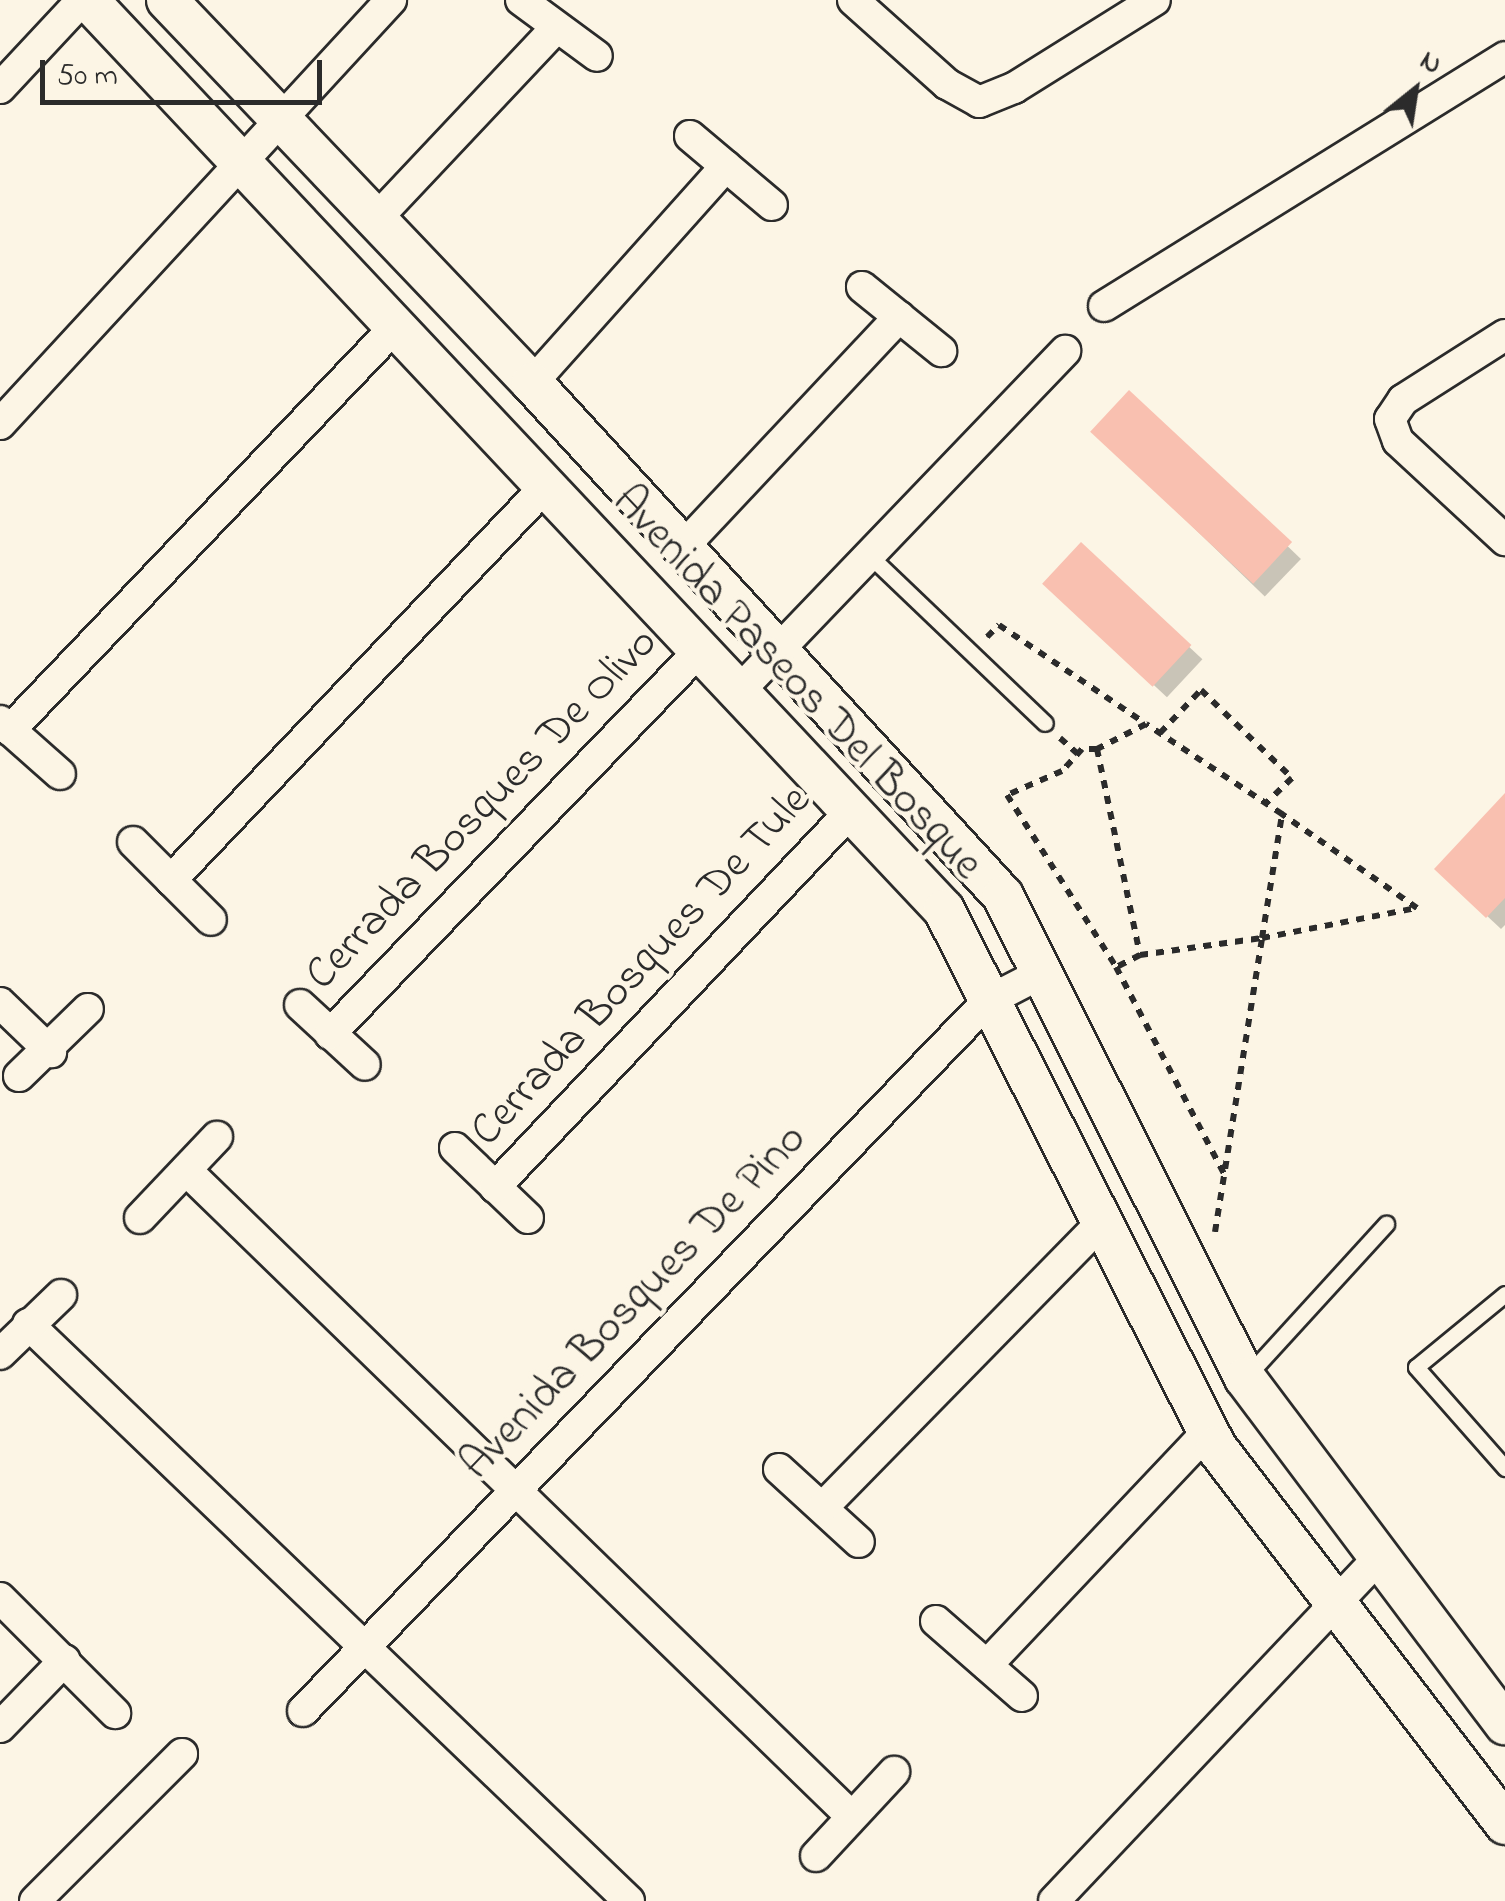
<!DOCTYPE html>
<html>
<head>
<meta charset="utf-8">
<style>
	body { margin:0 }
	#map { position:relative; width:1505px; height:1901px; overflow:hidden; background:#fcf5e5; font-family:"Indie Flower",sans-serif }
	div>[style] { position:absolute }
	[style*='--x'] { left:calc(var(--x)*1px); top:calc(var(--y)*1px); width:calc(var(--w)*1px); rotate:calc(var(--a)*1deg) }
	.shadow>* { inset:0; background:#0003; transform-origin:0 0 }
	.building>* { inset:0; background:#f9c0b0; transform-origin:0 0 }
	.path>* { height:6px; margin-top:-3px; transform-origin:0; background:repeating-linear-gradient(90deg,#2b2b2b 0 8px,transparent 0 16px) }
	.roads { filter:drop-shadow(2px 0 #2b2b2b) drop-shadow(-2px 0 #2b2b2b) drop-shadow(0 2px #2b2b2b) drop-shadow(0 -2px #2b2b2b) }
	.service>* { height:15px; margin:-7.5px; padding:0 7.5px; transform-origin:7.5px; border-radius:7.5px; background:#fcf5e5 }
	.minor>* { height:30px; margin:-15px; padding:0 15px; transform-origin:15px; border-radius:15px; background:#fcf5e5 }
	.secondary>* { height:40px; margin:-20px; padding:0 20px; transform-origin:20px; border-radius:20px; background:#fcf5e5 }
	span { translate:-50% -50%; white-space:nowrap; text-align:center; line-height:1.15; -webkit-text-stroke:9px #fcf5e5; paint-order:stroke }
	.street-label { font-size:45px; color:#2b2b2b }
	.north { position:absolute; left:1365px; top:40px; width:100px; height:100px; -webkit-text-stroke:8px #fcf5e5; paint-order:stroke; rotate:30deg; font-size:28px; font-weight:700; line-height:40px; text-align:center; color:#2b2b2b }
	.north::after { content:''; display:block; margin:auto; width:35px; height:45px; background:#2b2b2b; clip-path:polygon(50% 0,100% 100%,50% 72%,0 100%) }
	.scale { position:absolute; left:40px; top:60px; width:282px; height:45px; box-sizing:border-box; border:5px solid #2b2b2b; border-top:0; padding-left:12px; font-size:30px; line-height:35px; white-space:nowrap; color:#2b2b2b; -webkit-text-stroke:8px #fcf5e5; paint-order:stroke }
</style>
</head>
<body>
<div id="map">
	<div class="shadow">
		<i style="left:1129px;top:393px;width:239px;height:52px;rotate:44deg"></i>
		<i style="left:1081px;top:546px;width:166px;height:52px;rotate:43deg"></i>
		<i style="clip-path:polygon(1505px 796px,1505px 925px,1501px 929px,1437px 869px)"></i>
	</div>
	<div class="building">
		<i style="left:1129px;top:390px;width:223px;height:57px;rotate:43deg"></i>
		<i style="left:1081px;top:542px;width:151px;height:57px;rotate:43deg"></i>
		<i style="clip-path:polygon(1505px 793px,1505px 898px,1486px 918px,1434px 869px)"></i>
	</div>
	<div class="path">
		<i style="--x:987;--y:637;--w:17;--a:-45"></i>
		<i style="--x:999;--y:625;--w:176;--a:33.9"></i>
		<i style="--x:1160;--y:733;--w:59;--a:-46.4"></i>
		<i style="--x:1201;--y:690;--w:127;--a:44"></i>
		<i style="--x:1292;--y:778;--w:36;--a:136"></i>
		<i style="--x:1060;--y:738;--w:24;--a:42"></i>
		<i style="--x:1097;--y:749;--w:15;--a:180"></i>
		<i style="--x:1082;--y:749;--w:30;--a:132"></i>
		<i style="--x:1062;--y:771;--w:60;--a:156.4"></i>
		<i style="--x:1007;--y:795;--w:204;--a:57.6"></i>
		<i style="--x:1140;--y:955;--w:27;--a:153"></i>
		<i style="--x:1116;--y:967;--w:237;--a:62.4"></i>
		<i style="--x:1215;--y:1232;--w:298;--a:-80.9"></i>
		<i style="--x:1262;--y:938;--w:158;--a:-11"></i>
		<i style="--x:1417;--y:908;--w:165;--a:-145.2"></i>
		<i style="--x:1282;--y:814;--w:163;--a:-146.5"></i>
		<i style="--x:1146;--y:724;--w:55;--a:153"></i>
		<i style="--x:1097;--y:749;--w:210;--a:78.2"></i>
		<i style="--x:1140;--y:955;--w:123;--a:-7.9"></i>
		<i style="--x:1262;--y:938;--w:126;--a:-80.8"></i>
	</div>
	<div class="roads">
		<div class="service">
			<i style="--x:869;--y:555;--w:243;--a:43.7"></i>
			<i style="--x:1505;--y:1294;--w:115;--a:140.6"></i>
			<i style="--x:1416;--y:1367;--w:135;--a:48.6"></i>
			<i style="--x:1248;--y:1375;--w:205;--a:-47.6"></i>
		</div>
		<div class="minor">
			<i style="--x:521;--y:0;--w:94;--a:36.4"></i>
			<i style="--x:853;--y:0;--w:126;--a:41.8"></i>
			<i style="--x:947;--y:84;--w:37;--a:29"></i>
			<i style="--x:979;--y:102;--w:38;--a:-22"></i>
			<i style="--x:1014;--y:88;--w:166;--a:-32"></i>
			<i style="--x:0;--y:88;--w:120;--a:-47"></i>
			<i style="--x:690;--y:136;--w:107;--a:40.1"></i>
			<i style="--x:377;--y:218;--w:262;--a:-46.7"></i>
			<i style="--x:862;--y:287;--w:102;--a:39"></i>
			<i style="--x:1104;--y:306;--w:472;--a:-31.8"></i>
			<i style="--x:1505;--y:335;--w:121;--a:147.5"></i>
			<i style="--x:1403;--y:400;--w:23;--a:124"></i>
			<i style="--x:1390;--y:419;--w:23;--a:70"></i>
			<i style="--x:1398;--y:441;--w:146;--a:42.8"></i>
			<i style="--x:532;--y:383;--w:291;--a:-48.2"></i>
			<i style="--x:0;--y:424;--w:577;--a:-47.32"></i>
			<i style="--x:683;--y:547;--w:316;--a:-46.8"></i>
			<i style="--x:740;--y:690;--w:470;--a:-46.2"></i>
			<i style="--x:0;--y:721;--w:80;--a:41.5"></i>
			<i style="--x:10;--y:730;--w:559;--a:-46.31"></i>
			<i style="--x:133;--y:842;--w:110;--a:45"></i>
			<i style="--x:171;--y:880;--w:543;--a:-46.42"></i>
			<i style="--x:0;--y:1003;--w:71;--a:43.9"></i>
			<i style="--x:300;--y:1005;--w:88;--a:42.7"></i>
			<i style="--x:330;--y:1034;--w:535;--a:-46.06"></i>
			<i style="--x:19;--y:1076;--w:96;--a:-44.2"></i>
			<i style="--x:455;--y:1148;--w:101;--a:43.8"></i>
			<i style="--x:186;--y:1170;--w:926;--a:44.17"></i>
			<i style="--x:495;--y:1187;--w:521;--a:-46.56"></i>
			<i style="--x:140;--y:1218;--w:112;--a:-46.5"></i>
			<i style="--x:28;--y:1324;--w:833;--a:43.83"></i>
			<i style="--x:0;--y:1354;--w:85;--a:-44"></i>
			<i style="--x:779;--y:1469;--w:108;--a:42.4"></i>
			<i style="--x:824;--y:1506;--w:397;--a:-45.6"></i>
			<i style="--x:0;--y:1598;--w:163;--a:45"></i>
			<i style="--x:936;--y:1621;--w:114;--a:41.1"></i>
			<i style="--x:987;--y:1665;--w:322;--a:-46.6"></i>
			<i style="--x:303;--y:1711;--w:987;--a:-46.03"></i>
			<i style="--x:988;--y:1001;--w:61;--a:-27.4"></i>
			<i style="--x:0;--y:1727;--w:93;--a:-45.9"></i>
			<i style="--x:816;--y:1856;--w:115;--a:-47.1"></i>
			<i style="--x:35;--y:1901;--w:208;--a:-45"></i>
			<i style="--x:1054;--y:1901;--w:473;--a:-46.6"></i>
		</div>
		<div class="secondary">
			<i style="--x:88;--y:0;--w:1249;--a:46.75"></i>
			<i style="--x:944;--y:910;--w:602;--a:63.14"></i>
			<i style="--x:1216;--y:1447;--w:475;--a:52.5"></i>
			<i style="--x:167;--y:0;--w:529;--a:46.38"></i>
			<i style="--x:532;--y:383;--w:696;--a:47.44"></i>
			<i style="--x:1003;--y:896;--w:539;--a:63.34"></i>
			<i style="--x:1245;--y:1378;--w:433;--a:53.1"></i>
		</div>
	</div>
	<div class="street-label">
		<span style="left:796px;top:684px;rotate:47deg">Avenida Paseos Del Bosque</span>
		<span style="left:483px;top:810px;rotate:-46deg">Cerrada Bosques De Olivo</span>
		<span style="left:642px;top:967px;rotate:-47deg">Cerrada Bosques De Tule</span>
		<span style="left:635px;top:1303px;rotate:-46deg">Avenida Bosques De Pino</span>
	</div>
	<div class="north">N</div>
	<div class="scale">50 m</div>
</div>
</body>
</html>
